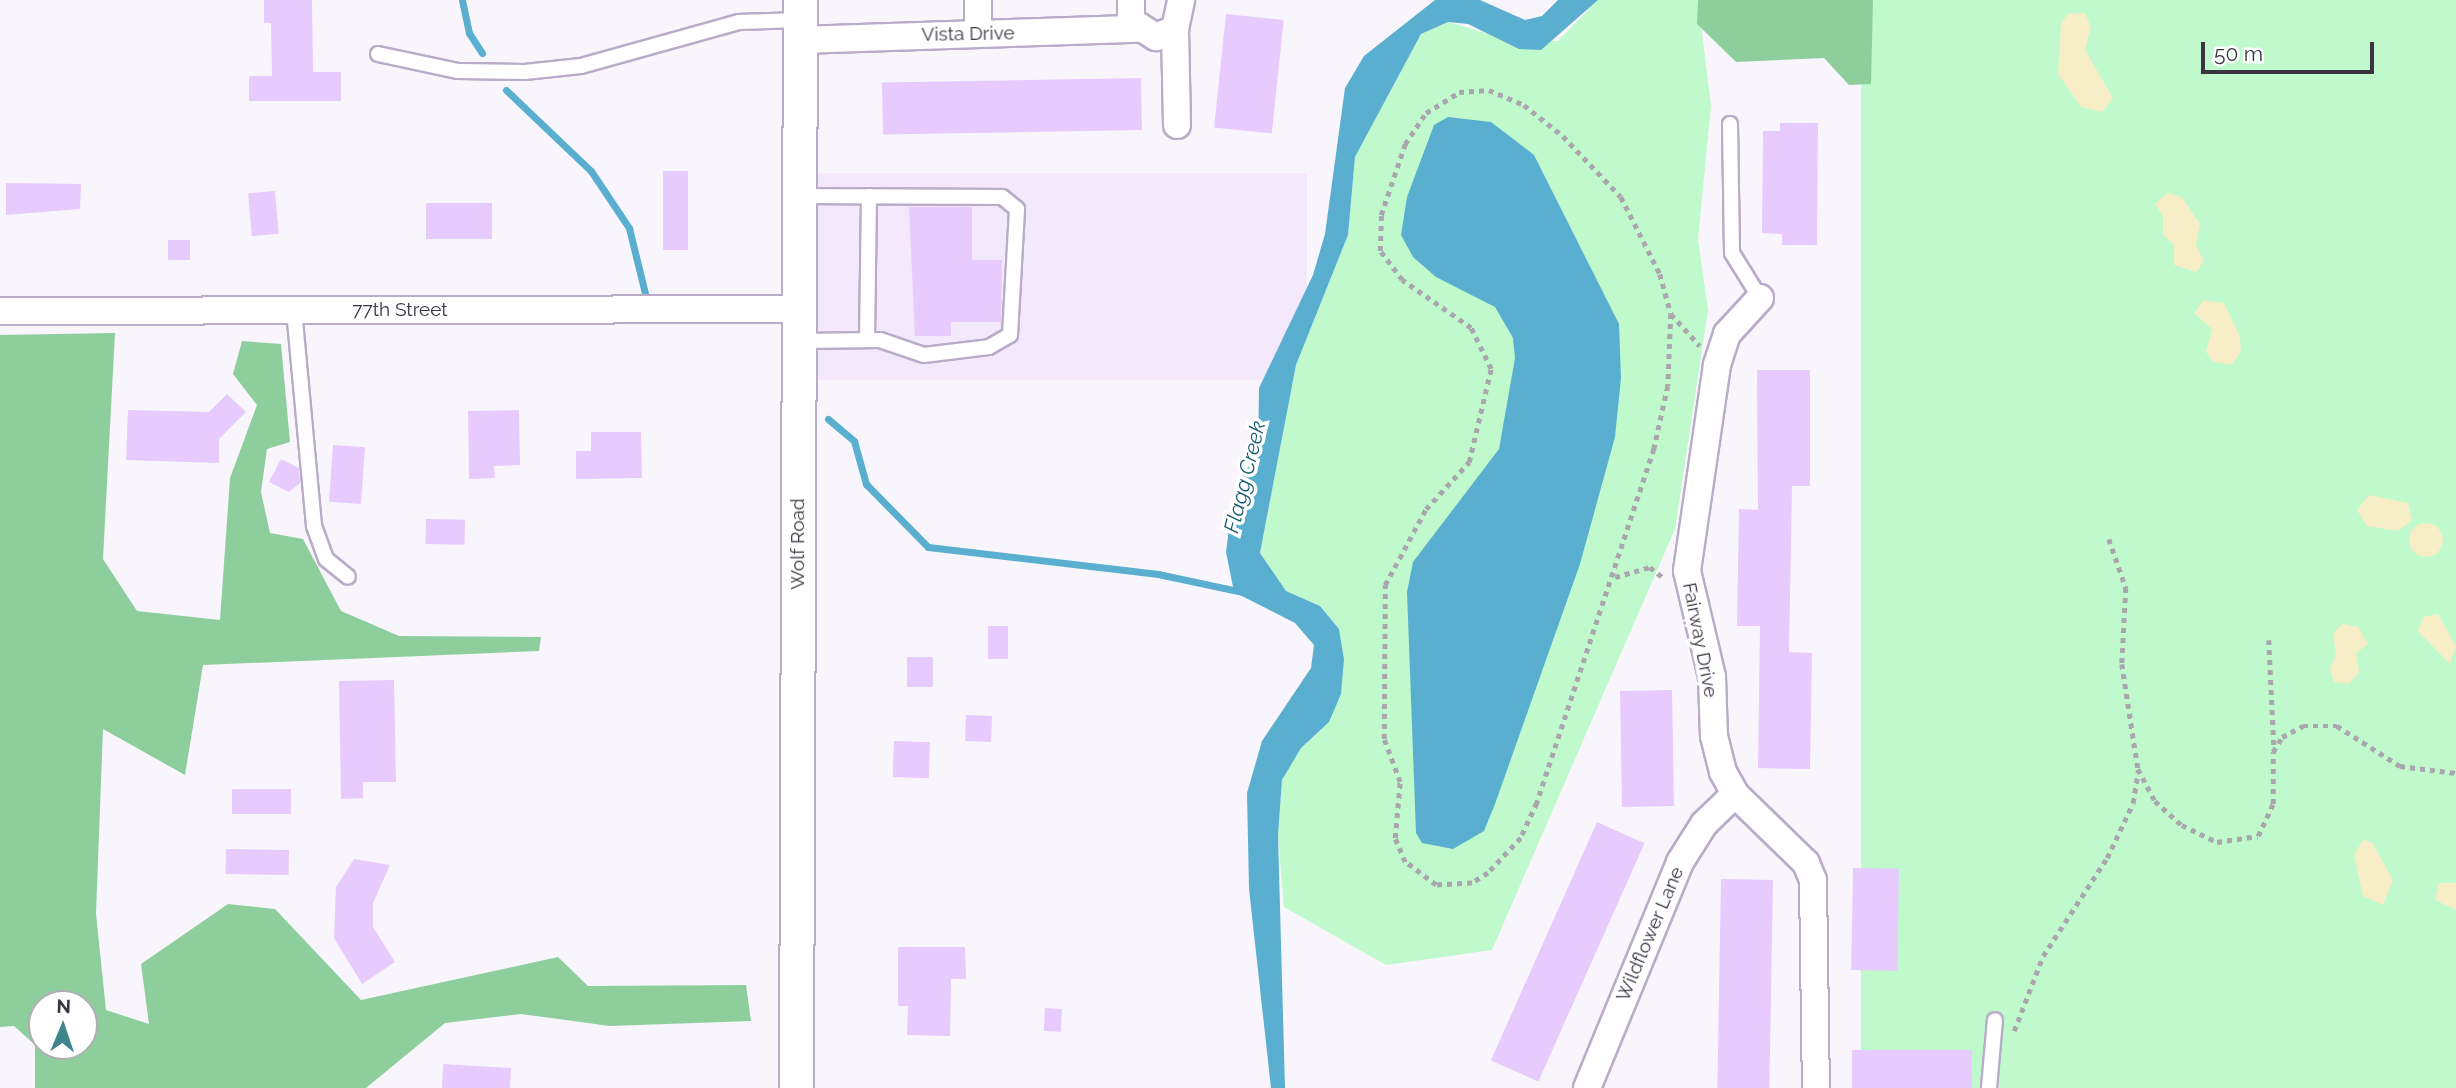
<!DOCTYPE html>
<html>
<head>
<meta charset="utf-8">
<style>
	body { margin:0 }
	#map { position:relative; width:2456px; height:1088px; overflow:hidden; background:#f8f6fc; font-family:Raleway,sans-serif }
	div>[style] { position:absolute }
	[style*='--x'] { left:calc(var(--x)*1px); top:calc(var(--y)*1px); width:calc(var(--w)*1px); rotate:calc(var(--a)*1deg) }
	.commercial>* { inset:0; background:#f4e8fc; transform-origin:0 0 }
	.green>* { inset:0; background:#bff9cc; transform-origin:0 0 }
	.forest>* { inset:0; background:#8ece9d }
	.sand>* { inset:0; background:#f7eec8 }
	.round { border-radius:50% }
	.water>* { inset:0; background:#5aafd0 }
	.stream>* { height:7px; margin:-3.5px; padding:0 3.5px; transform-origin:3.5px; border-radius:3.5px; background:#5aafd0 }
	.building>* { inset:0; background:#e7cafe; transform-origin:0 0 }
	.path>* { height:4.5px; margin-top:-2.25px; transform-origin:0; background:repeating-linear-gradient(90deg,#a9a6ae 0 5px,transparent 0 10px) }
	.roads { filter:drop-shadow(2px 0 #b9acc9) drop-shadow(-2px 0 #b9acc9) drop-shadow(0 2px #b9acc9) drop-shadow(0 -2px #b9acc9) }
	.service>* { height:14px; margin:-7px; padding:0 7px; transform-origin:7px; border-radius:7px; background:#fff }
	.minor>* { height:26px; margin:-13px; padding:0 13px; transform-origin:13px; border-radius:13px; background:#fff }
	.tertiary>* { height:33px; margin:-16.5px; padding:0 16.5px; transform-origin:16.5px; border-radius:16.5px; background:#fff }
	span { translate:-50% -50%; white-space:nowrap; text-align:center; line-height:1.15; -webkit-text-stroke:7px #fff; paint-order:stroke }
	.street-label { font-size:19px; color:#3a3541 }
	.water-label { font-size:21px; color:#175b72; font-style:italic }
	.north { position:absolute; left:28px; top:990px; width:70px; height:70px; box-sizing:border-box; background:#fff; border:2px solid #b0aeb3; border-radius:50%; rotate:2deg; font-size:19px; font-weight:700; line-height:28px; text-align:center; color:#3a3541 }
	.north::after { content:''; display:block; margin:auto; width:24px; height:32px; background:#3e858e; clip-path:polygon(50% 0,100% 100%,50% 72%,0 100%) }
	.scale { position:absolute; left:2201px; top:42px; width:173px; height:32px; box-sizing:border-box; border:4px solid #3a3541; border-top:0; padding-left:9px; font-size:21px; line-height:24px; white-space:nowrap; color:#3a3541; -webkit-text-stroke:5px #fff; paint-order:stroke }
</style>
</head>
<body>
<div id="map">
	<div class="commercial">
		<i style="left:811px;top:173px;width:496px;height:207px"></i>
	</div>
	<div class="green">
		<i style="clip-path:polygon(1598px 0,1698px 0,1711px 105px,1698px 239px,1708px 310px,1675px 529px,1492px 950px,1386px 965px,1284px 907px,1278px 835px,1282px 779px,1301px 748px,1329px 722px,1344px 659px,1339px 629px,1320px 606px,1286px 591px,1260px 553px,1296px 365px,1348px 235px,1355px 157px,1421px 34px,1448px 22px,1492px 35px,1558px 41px)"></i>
		<i style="left:1861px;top:0;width:595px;height:1088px"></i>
	</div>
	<div class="forest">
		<i style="clip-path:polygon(1698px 0,1873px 0,1871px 84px,1849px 85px,1824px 58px,1736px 62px,1697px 24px)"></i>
		<i style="clip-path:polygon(evenodd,115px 333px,103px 559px,137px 611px,220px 620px,230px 478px,257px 405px,233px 374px,242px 341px,281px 344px,290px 442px,267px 449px,261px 492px,270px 533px,303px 539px,341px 611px,399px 636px,541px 637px,539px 651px,203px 665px,185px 775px,103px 729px,96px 914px,106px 1010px,149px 1024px,141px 964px,228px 904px,275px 909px,361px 1000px,558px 957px,588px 986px,746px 985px,751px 1021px,610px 1026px,521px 1014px,445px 1023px,366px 1088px,35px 1088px,35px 1045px,14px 1026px,0 1027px,0 335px,115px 333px,42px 1004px,84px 1004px,84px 1046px,42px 1046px,42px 1004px)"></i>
	</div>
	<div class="sand">
		<i style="clip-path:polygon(2085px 13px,2091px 27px,2085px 50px,2113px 98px,2102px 112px,2081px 107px,2058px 74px,2061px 23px,2068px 14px)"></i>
		<i style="clip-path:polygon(2167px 193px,2182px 197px,2200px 224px,2196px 245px,2204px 261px,2196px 272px,2174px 265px,2174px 245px,2163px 235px,2163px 216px,2155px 204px)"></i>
		<i style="clip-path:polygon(2204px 300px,2224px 303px,2240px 337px,2241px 352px,2231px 365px,2214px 362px,2206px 352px,2212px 329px,2194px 313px)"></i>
		<i style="clip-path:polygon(2369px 495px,2408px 503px,2412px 520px,2398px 531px,2367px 526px,2357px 510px)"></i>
		<i class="round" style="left:2409px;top:523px;width:34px;height:34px"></i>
		<i style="clip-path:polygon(2438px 614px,2456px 646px,2450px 664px,2418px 631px,2423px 617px)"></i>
		<i style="clip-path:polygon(2343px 624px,2358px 627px,2368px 644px,2356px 653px,2359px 672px,2349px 684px,2334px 682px,2330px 669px,2336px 655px,2333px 633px)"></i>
		<i style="clip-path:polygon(2363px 840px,2372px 842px,2393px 880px,2383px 905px,2363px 896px,2354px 855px)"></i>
		<i style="clip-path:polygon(2439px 883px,2456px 883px,2456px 910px,2435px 900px)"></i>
	</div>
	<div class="water">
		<i style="clip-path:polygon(1435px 0,1480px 0,1525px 20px,1542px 16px,1558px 0,1598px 0,1541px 50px,1519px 49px,1468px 24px,1448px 22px,1421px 34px,1355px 157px,1348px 235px,1296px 365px,1260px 553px,1286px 591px,1320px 606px,1339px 629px,1344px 659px,1341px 694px,1329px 722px,1301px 748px,1282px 780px,1278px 835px,1285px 1088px,1271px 1088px,1249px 889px,1247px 793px,1262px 741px,1311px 668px,1314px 645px,1295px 623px,1234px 592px,1226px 552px,1231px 513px,1241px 477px,1258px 454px,1259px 388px,1313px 275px,1325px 234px,1345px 88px,1364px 56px)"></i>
		<i style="clip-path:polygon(1448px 117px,1491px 122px,1534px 155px,1619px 324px,1621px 378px,1615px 437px,1580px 564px,1495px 804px,1484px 831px,1453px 849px,1422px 843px,1416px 833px,1407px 592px,1413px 562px,1499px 449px,1515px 358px,1513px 338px,1495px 307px,1436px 277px,1413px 257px,1401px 235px,1407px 197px,1434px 125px)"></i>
	</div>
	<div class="stream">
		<i style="--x:462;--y:0;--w:34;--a:78"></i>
		<i style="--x:469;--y:33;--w:24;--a:57"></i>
		<i style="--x:506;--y:90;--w:117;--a:43.6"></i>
		<i style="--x:591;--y:171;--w:69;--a:56.3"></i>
		<i style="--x:629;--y:228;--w:67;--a:76.2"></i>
		<i style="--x:828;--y:419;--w:34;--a:40"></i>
		<i style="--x:854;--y:441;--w:45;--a:74.4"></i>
		<i style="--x:866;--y:484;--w:88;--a:45.5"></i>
		<i style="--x:928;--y:547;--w:232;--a:6.7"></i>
		<i style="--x:1158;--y:574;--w:87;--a:12"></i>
	</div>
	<div class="building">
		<i style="clip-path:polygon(264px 0,312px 0,313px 72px,341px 72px,341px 101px,249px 101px,249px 76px,272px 76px,271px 23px,264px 23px)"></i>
		<i style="left:1226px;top:14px;width:58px;height:114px;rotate:6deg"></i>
		<i style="left:1141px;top:78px;width:52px;height:259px;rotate:89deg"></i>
		<i style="clip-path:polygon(1780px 123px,1818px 123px,1817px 245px,1782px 245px,1782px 234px,1762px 233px,1763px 131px,1780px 131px)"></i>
		<i style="left:663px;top:171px;width:25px;height:79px"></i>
		<i style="clip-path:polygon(6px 183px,81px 184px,80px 209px,6px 215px)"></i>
		<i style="left:275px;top:191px;width:43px;height:27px;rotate:85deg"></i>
		<i style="left:426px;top:203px;width:66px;height:36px"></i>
		<i style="clip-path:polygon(909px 207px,972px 207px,972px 260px,1002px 260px,1001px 322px,951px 322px,951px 336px,915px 336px)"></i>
		<i style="left:168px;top:240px;width:22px;height:20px"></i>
		<i style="clip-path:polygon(1757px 370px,1810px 370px,1810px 486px,1792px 486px,1789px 652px,1812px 653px,1810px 769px,1758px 768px,1760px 626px,1737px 626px,1739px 509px,1758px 510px)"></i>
		<i style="clip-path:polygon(227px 394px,246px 412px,219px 439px,219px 463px,126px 460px,128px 410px,209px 412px)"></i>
		<i style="clip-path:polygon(519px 410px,520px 465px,494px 466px,495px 478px,469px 479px,468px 411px)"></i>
		<i style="clip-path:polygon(591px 432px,641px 432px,642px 478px,576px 479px,576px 451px,591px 451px)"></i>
		<i style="left:333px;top:445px;width:32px;height:57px;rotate:4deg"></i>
		<i style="clip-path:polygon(281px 459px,299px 468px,300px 483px,289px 492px,269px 482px)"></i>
		<i style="left:426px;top:519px;width:39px;height:25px;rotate:1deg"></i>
		<i style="left:988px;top:626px;width:20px;height:33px"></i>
		<i style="left:907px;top:657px;width:26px;height:30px"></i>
		<i style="clip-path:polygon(394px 680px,396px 782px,363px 782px,363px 798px,341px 799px,339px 681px)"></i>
		<i style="left:1672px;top:690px;width:116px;height:52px;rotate:89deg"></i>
		<i style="left:966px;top:715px;width:26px;height:26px;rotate:2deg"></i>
		<i style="left:894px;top:741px;width:36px;height:36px;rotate:2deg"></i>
		<i style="left:291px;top:789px;width:25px;height:59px;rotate:90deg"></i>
		<i style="left:1597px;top:822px;width:52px;height:261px;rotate:24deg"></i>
		<i style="left:226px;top:849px;width:63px;height:25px;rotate:1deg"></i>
		<i style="clip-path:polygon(354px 859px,390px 865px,373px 903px,373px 927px,395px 962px,362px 984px,334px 938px,336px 887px)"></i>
		<i style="left:1853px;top:868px;width:46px;height:102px;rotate:1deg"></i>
		<i style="left:1721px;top:879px;width:52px;height:209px;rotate:1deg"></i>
		<i style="clip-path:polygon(898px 947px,965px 947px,966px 979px,951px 979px,950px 1036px,907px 1035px,908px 1006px,898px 1006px)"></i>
		<i style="left:1045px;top:1008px;width:17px;height:23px;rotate:3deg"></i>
		<i style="left:1972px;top:1050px;width:38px;height:120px;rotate:90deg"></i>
		<i style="clip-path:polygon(443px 1064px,511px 1068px,510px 1088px,442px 1088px)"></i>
	</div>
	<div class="path">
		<i style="--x:1671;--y:314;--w:72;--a:92.4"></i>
		<i style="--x:1668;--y:386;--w:65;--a:102.5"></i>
		<i style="--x:1654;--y:449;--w:373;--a:108.3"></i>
		<i style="--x:1537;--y:803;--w:38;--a:115"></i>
		<i style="--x:1521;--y:838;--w:48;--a:133.3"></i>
		<i style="--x:1488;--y:873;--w:19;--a:148"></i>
		<i style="--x:1472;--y:883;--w:36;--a:177"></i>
		<i style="--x:1436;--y:885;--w:39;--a:-143"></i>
		<i style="--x:1405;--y:862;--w:26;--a:-113"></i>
		<i style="--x:1395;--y:838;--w:56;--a:-84.9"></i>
		<i style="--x:1400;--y:782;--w:46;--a:-110.4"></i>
		<i style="--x:1384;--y:739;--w:154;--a:-89.6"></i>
		<i style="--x:1385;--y:585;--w:86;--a:-61.7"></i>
		<i style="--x:1426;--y:509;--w:64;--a:-47.5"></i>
		<i style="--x:1469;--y:462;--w:96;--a:-76.7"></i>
		<i style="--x:1491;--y:369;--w:46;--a:-116"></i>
		<i style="--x:1471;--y:328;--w:84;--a:-145.2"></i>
		<i style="--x:1402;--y:280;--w:36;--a:-127"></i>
		<i style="--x:1380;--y:251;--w:36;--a:-88"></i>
		<i style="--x:1381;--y:215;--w:75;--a:-71.3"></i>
		<i style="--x:1405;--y:144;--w:37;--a:-56"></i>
		<i style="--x:1426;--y:113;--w:39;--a:-32"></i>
		<i style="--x:1459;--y:92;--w:30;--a:-4"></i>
		<i style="--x:1489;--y:90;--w:38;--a:23"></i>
		<i style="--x:1524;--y:105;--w:50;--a:38.5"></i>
		<i style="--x:1563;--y:136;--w:84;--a:46.4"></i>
		<i style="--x:1621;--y:197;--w:86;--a:63.1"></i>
		<i style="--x:1660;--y:274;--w:41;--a:74.6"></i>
		<i style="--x:1671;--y:314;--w:43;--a:47.8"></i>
		<i style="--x:2109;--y:539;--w:52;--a:70.9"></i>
		<i style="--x:2126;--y:588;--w:76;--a:93"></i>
		<i style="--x:2122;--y:664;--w:106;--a:81.3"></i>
		<i style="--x:2138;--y:769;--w:36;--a:62"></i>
		<i style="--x:2155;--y:801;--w:36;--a:42"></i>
		<i style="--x:2182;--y:825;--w:39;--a:26"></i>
		<i style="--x:2217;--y:842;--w:41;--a:-8.3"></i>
		<i style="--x:2258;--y:836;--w:35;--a:-65"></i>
		<i style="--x:2273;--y:804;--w:52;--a:-90"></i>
		<i style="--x:2273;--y:752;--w:17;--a:-59"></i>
		<i style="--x:2282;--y:737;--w:24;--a:-28"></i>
		<i style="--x:2303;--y:726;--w:34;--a:0"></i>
		<i style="--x:2337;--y:726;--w:75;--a:32.4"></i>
		<i style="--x:2400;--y:766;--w:56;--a:7.1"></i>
		<i style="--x:1615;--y:577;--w:36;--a:-16"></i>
		<i style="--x:1650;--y:567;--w:19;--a:39"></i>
		<i style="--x:2269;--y:640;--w:107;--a:87.3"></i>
		<i style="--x:2014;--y:1031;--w:80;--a:-68.9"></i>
		<i style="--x:2043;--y:956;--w:117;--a:-56.9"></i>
		<i style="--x:2107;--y:858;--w:61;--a:-64.7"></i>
		<i style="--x:2133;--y:803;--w:33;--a:-81"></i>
	</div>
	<div class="roads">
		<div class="service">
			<i style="--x:378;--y:54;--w:82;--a:12"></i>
			<i style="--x:458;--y:71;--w:67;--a:0.9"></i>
			<i style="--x:525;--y:72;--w:56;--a:-6.1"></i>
			<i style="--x:581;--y:66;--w:164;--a:-15.6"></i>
			<i style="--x:739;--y:22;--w:61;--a:-1.9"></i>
			<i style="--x:1730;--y:124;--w:129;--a:89.1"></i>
			<i style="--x:1732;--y:253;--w:53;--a:58.1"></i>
			<i style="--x:294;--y:310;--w:217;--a:84.7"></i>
			<i style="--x:314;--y:526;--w:35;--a:70"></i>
			<i style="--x:326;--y:559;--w:28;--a:39"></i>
			<i style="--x:867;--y:340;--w:144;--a:-89.2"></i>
			<i style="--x:799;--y:341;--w:81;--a:-0.7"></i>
			<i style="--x:880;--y:340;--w:46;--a:18.8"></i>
			<i style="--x:924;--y:355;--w:65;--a:-7"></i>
			<i style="--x:989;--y:347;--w:24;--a:-30"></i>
			<i style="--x:1010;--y:335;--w:126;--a:-86.8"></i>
			<i style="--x:1017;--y:209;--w:19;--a:-141"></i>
			<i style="--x:1002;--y:197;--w:202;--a:-179.7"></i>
			<i style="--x:1989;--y:1088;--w:68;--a:-85"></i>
		</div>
		<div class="minor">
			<i style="--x:1131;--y:0;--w:21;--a:90"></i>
			<i style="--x:1131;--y:21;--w:30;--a:33"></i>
			<i style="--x:1156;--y:37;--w:21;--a:-23"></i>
			<i style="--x:1175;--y:29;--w:30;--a:-78"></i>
			<i style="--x:1175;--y:29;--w:96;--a:88.8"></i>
			<i style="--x:978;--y:34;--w:34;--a:-90"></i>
			<i style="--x:800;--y:40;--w:337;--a:-1.9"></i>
			<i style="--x:1760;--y:298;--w:49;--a:132.5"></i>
			<i style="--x:1727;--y:334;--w:33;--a:108"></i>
			<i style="--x:1717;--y:365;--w:208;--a:98.3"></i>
			<i style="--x:1687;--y:571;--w:109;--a:76.7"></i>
			<i style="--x:1712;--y:677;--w:59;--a:88.1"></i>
			<i style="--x:1714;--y:736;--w:37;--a:76"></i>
			<i style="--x:1723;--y:772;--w:25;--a:61"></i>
			<i style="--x:1735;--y:794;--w:99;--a:44.2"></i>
			<i style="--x:1806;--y:863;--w:18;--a:68"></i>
			<i style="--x:1813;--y:880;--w:208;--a:89.2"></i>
			<i style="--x:0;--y:311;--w:799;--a:-0.14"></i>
			<i style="--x:1587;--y:1088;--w:244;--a:-67.6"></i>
			<i style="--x:1680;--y:862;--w:45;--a:-57.7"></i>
			<i style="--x:1704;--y:824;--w:43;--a:-44.1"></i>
		</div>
		<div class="tertiary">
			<i style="--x:796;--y:1088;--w:1088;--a:-89.79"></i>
		</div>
	</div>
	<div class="street-label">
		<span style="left:968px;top:34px;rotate:-1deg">Vista Drive</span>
		<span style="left:400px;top:310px">77th Street</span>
		<span style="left:798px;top:544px;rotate:-90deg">Wolf Road</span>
		<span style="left:1700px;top:640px;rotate:79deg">Fairway Drive</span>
		<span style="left:1650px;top:934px;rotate:-67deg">Wildflower Lane</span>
	</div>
	<div class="water-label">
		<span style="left:1245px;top:477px;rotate:-76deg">Flagg Creek</span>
	</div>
	<div class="north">N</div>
	<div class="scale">50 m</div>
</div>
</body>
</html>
